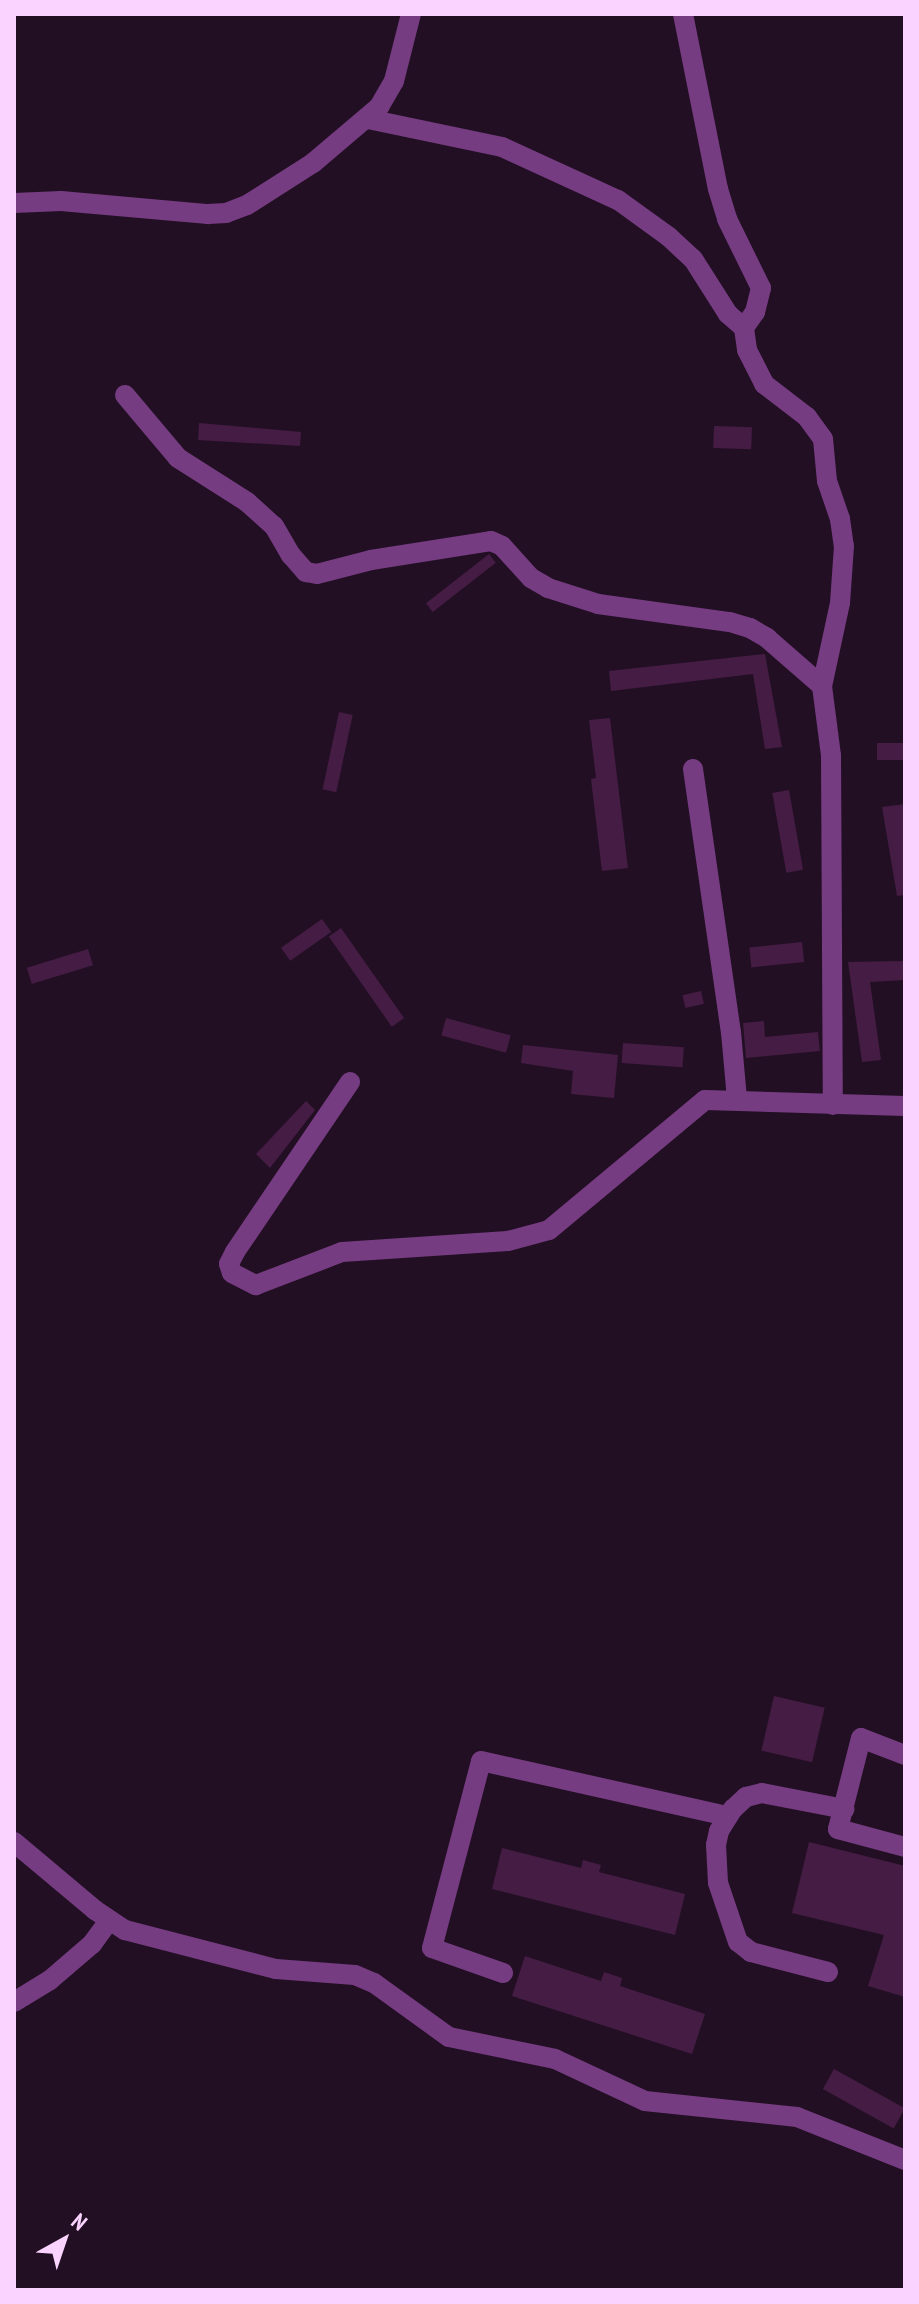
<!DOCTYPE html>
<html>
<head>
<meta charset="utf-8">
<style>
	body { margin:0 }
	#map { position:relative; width:919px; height:2304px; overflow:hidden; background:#230f24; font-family:"PT Sans Narrow",sans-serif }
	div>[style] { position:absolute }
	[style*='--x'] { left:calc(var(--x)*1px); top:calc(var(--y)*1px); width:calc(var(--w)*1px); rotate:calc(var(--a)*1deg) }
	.building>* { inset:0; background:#441c44; transform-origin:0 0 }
	.minor>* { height:20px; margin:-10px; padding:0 10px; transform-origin:10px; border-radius:10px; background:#763c82 }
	span { translate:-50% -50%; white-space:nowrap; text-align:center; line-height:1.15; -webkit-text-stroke:6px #230f24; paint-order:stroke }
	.frame { position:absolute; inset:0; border:16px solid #fad3fe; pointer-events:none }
	.north { position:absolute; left:24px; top:2200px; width:80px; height:80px; -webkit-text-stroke:6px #230f24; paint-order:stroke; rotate:40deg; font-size:22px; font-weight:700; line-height:32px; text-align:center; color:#fad3fe }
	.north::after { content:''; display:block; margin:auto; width:28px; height:36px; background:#fad3fe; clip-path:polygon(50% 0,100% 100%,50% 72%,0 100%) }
</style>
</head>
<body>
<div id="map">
	<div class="building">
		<i style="clip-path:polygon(199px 423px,301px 432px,300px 446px,198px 440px)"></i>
		<i style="left:714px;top:426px;width:38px;height:22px;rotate:2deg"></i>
		<i style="left:489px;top:554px;width:11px;height:80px;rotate:52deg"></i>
		<i style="clip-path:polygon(765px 654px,782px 747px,765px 749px,753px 674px,611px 691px,609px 671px)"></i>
		<i style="left:339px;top:712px;width:14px;height:79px;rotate:12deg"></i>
		<i style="clip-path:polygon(610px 718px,628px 868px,602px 871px,591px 779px,596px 778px,589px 720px)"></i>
		<i style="left:905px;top:743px;width:17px;height:28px;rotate:90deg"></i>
		<i style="left:789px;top:790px;width:81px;height:17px;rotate:80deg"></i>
		<i style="clip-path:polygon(905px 804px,905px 895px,897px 896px,882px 807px)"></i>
		<i style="left:322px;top:919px;width:16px;height:50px;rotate:55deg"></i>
		<i style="left:341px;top:928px;width:110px;height:15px;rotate:55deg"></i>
		<i style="left:802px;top:942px;width:20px;height:53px;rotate:84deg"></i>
		<i style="left:88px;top:949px;width:17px;height:64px;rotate:73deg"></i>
		<i style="clip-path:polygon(905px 961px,905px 980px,870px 982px,881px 1060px,862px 1062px,848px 962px)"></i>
		<i style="left:701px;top:991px;width:13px;height:19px;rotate:77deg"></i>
		<i style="left:446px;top:1018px;width:67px;height:18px;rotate:15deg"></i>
		<i style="clip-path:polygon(764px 1021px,765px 1037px,818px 1032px,820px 1051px,746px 1058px,743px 1023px)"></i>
		<i style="left:623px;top:1043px;width:61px;height:20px;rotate:4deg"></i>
		<i style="clip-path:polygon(523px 1045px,618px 1055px,614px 1098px,571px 1094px,573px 1071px,521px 1063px)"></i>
		<i style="clip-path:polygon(306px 1101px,315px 1110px,270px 1168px,256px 1154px)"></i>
		<i style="left:774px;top:1696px;width:52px;height:56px;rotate:13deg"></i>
		<i style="clip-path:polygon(809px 1842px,905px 1866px,905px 1997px,868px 1986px,884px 1935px,792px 1913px)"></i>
		<i style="clip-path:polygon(502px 1848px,581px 1868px,583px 1860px,601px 1865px,599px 1872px,685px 1894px,675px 1935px,492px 1889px)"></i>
		<i style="clip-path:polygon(525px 1956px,601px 1981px,604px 1972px,622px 1978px,620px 1986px,705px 2014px,692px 2054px,512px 1996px)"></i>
		<i style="left:834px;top:2069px;width:81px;height:23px;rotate:29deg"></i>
	</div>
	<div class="minor">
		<i style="--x:683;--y:14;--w:178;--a:78.7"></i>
		<i style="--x:718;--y:189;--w:31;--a:73"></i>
		<i style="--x:727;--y:219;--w:77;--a:63.8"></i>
		<i style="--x:761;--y:288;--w:25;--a:104"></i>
		<i style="--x:755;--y:312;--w:19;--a:125"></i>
		<i style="--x:744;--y:328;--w:22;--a:82"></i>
		<i style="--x:747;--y:350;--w:38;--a:63"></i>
		<i style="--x:764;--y:384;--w:54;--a:37.5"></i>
		<i style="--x:807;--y:417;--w:27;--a:54"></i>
		<i style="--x:823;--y:439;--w:42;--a:84.6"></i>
		<i style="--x:827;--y:481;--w:40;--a:71.1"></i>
		<i style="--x:840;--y:519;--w:27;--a:82"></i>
		<i style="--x:844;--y:546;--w:57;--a:94"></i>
		<i style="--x:840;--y:603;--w:85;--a:102.2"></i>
		<i style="--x:822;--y:686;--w:70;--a:82.6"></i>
		<i style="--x:831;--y:755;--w:350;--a:89.7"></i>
		<i style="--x:368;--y:119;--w:137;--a:11.8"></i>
		<i style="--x:502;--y:147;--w:128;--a:24.6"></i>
		<i style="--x:618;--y:200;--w:62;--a:35.8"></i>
		<i style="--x:668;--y:236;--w:34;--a:43"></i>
		<i style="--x:693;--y:259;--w:65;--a:57.5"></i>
		<i style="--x:728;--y:314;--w:21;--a:41"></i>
		<i style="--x:14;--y:203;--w:47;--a:-2.4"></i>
		<i style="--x:61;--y:201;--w:148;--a:5.1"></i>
		<i style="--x:208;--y:214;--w:18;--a:-3"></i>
		<i style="--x:226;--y:213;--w:22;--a:-21"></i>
		<i style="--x:247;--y:205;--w:78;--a:-32.5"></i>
		<i style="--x:313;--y:163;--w:87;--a:-40.3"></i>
		<i style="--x:379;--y:107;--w:30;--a:-60"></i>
		<i style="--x:394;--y:81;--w:69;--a:-75.8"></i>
		<i style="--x:125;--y:395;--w:82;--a:49.9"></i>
		<i style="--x:178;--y:458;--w:82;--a:32.5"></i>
		<i style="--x:247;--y:502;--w:36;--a:42"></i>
		<i style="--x:274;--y:526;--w:34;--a:60"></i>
		<i style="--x:291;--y:555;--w:23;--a:49"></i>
		<i style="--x:306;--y:572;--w:11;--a:10"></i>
		<i style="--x:317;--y:574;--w:56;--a:-14.5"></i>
		<i style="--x:371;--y:560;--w:121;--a:-9"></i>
		<i style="--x:491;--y:541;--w:12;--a:24"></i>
		<i style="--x:502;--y:546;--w:43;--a:47.8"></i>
		<i style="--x:531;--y:578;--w:20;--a:30"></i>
		<i style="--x:548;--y:588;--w:52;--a:17.7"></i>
		<i style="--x:598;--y:604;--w:133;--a:7.8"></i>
		<i style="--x:730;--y:622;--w:21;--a:17"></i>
		<i style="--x:750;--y:628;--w:20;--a:30"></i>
		<i style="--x:767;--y:638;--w:73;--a:41.1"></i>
		<i style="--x:693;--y:769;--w:266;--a:81.8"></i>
		<i style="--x:731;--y:1032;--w:67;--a:84.9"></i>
		<i style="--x:350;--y:1082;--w:205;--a:124.1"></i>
		<i style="--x:235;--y:1252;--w:13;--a:117"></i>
		<i style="--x:229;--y:1264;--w:9;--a:72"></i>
		<i style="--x:232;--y:1273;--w:27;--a:27"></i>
		<i style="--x:256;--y:1285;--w:92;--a:-21"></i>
		<i style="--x:342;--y:1252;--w:166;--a:-3.8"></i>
		<i style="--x:508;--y:1241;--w:42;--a:-15"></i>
		<i style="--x:549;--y:1230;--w:203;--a:-39.8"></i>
		<i style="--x:705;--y:1100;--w:200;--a:1.7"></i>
		<i style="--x:905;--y:1755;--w:47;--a:-158.9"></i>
		<i style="--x:861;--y:1738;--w:94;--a:104.2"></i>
		<i style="--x:838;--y:1829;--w:69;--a:15"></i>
		<i style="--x:14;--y:1842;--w:106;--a:40"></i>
		<i style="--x:95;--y:1910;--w:36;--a:34"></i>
		<i style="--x:125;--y:1930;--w:156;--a:14.5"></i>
		<i style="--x:276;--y:1969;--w:79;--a:4.3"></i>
		<i style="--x:355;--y:1975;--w:21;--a:23"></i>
		<i style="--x:374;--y:1983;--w:92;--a:35.8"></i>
		<i style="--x:449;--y:2037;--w:108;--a:11.7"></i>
		<i style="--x:555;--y:2059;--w:99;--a:25"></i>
		<i style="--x:645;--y:2101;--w:153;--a:6"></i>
		<i style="--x:797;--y:2117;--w:116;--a:21.7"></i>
		<i style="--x:828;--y:1972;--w:80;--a:-165.4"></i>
		<i style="--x:751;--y:1952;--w:16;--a:-142"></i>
		<i style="--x:738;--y:1942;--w:62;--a:-108.7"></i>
		<i style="--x:718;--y:1883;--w:38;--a:-93"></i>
		<i style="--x:716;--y:1845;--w:14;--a:-78"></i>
		<i style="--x:719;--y:1831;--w:26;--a:-58"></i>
		<i style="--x:733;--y:1809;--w:18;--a:-43"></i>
		<i style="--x:746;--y:1797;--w:16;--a:-14"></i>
		<i style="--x:762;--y:1793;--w:84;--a:11"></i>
		<i style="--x:503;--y:1973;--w:75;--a:-160.6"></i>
		<i style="--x:432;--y:1948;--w:193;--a:-75.3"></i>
		<i style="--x:481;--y:1761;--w:253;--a:12.6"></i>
		<i style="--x:14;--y:2002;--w:42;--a:-31.4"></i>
		<i style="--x:50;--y:1980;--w:55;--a:-40.6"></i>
		<i style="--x:92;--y:1944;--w:29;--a:-54"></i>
	</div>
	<div class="frame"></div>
	<div class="north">N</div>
</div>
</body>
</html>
